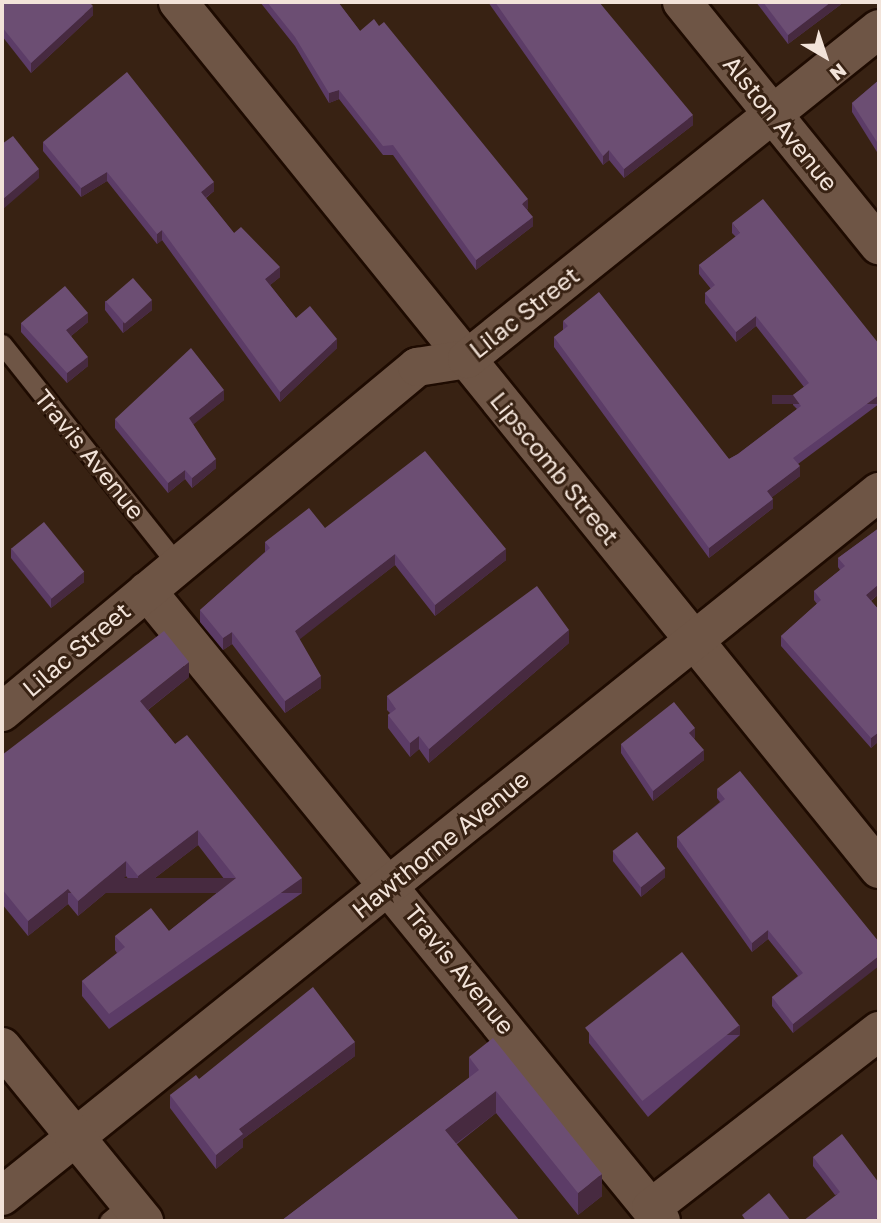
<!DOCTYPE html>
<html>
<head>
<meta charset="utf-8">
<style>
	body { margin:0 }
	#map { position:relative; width:881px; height:1223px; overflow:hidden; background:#382213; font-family:"Golos Text",sans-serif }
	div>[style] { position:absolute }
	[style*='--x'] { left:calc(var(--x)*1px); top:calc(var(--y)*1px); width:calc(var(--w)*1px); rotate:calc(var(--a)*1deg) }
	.roads { filter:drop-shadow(2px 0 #1e0b01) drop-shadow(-2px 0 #1e0b01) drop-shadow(0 2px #1e0b01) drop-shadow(0 -2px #1e0b01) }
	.lane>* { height:19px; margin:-9.5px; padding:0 9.5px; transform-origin:9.5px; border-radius:9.5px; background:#6e5545 }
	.street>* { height:38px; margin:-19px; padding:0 19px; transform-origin:19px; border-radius:19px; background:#6e5545 }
	.secondary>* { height:38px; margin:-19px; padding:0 19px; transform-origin:19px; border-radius:19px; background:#6e5545 }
	.wall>* { inset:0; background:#5c3c67 }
	.shaded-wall>* { inset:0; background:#472a40; transform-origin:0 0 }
	.building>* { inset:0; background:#6c4e73; transform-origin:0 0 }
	span { translate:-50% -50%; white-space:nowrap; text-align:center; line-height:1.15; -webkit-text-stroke:6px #382213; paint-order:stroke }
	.street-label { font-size:24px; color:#f2e3d9 }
	.frame { position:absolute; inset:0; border:4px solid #f2e3d9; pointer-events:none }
	.north { position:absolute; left:790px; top:21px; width:70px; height:70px; -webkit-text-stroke:5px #382213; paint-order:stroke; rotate:141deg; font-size:19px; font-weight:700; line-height:28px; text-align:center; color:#f2e3d9 }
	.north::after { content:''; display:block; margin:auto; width:24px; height:32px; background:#f2e3d9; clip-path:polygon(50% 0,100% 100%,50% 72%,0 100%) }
</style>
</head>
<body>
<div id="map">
	<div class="roads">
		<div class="lane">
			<i style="--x:2;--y:344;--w:281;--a:51.5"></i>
			<i style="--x:109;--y:1221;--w:26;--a:-40"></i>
		</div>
		<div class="street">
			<i style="--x:178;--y:2;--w:1115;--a:51.04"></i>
			<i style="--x:682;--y:2;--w:313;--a:51"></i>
			<i style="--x:147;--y:591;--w:813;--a:50.79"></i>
			<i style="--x:2;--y:712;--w:540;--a:-39.74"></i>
			<i style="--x:417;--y:367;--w:51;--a:-9.1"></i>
			<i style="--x:467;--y:359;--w:528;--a:-38.69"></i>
			<i style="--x:2;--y:1196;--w:1125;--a:-38.76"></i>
			<i style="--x:651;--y:1208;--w:289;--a:-37.8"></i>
		</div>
		<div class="secondary">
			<i style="--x:2;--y:1047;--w:225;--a:50.8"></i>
		</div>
	</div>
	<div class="wall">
		<i style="clip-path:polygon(2px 2px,93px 15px,31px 73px,2px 36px)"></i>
		<i style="clip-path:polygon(260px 2px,338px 2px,360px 31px,528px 208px,527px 209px,533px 226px,476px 270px,393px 155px,383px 155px,339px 99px,329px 103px,295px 46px)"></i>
		<i style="clip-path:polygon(488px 2px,599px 2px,693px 125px,624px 178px,609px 160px,603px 165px)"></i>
		<i style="clip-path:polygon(756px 2px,844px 2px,788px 44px)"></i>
		<i style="clip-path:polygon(879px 80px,879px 150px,877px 152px,852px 112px,852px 103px)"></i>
		<i style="clip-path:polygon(43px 142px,214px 191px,206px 198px,234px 233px,280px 277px,270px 285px,296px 318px,337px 348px,280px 402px,162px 240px,157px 244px,107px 181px,81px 197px,43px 151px)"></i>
		<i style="clip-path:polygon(732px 223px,879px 404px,798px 464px,800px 476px,772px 497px,773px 508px,709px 558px,554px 347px,554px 337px,563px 330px,563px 321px,729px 459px,738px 454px,797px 409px,793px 405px,793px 395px,804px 387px,756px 326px,736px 342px,705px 303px,705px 293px,711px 289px,699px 274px,699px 265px,736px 237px,732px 233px)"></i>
		<i style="clip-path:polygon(105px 301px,152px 310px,123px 333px,105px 310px)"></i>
		<i style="clip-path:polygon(88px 322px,71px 336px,88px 366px,67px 383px,21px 332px,21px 323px)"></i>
		<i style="clip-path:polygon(224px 400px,193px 424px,216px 468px,192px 488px,185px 479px,168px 493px,115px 428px,115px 419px)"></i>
		<i style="clip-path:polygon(325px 528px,506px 560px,435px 616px,395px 565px,299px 639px,321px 688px,285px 713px,232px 644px,223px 650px,200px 622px,200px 610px,265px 552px,265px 542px)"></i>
		<i style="clip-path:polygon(879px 528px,879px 594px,871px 601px,879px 610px,879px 741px,871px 748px,781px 646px,781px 636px,817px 604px,814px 600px,814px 591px,840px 570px,838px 567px,838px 558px)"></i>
		<i style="clip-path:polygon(11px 548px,84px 582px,51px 608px,11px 558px)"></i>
		<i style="clip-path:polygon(569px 643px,429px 763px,419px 749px,410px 757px,388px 728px,388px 715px,390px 713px,387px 710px,387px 696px)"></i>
		<i style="clip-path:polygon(189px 677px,148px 710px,175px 744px,302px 893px,109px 1029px,82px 996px,82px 981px,117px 953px,115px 950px,115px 936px,169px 931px,228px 884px,198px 845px,138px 891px,126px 876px,78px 916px,68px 904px,28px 936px,2px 904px,2px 755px)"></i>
		<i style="clip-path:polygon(695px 737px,694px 738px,704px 760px,653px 801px,621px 753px,621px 744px)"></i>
		<i style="clip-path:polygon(717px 789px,879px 942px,793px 1033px,772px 1006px,772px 997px,798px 976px,768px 939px,752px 952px,677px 847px,677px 837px,720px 802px,717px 798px)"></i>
		<i style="clip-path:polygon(613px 851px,665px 877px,641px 897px,613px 861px)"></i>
		<i style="clip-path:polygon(589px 1033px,740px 1035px,648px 1117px,589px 1043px)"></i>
		<i style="clip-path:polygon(355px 1056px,243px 1139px,243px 1147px,216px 1169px,170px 1108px,170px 1095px,199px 1079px)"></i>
		<i style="clip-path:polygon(469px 1057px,602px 1196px,578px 1215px,496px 1113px,457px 1144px,281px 1221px,469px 1078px)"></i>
		<i style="clip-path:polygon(813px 1157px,879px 1183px,835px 1195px,813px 1166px)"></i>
	</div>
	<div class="shaded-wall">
		<i style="clip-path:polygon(831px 2px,844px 2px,788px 44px,788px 35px)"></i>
		<i style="clip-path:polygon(93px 6px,93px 15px,31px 73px,31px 63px)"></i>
		<i style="clip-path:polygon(339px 90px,339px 99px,329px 103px,329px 93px)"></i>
		<i style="clip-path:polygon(693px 115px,693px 125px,624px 178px,624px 169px)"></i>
		<i style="clip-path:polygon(879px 140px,879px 150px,877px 152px,877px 142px)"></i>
		<i style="clip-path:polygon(609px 150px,609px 160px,603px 165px,603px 156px)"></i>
		<i style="clip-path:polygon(39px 169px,39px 178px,2px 210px,2px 200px)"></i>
		<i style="clip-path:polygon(107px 172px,107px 181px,81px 197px,81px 188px)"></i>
		<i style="clip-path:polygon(214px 182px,214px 191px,201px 201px,201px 192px)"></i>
		<i style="clip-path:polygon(528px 199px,528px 208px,522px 213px,522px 204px)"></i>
		<i style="clip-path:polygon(533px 217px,533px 226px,476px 270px,476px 260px)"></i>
		<i style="clip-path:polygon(162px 230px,162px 240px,157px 244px,157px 234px)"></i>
		<i style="clip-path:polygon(280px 267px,280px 277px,265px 289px,265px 279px)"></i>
		<i style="clip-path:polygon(152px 300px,152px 310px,123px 333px,123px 323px)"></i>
		<i style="clip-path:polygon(88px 313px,88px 322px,66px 340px,66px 330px)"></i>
		<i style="clip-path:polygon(756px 316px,756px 326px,736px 342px,736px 332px)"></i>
		<i style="clip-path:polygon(337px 339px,337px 348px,280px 402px,280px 392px)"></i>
		<i style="clip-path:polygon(88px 357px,88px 366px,67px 383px,67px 373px)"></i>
		<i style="clip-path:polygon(224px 390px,224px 400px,189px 428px,189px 418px)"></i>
		<i style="left:879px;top:395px;width:9px;height:107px;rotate:90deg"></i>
		<i style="clip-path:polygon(216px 459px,216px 468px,192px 488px,192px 478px)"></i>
		<i style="clip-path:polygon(800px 466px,800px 476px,767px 501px,767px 491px)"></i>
		<i style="clip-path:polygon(185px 470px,185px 479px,168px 493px,168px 483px)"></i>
		<i style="clip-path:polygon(773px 499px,773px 508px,709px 558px,709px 548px)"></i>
		<i style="clip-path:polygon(506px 549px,506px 560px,435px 616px,435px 605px)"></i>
		<i style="clip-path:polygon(395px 554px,395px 565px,295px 643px,295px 631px)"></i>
		<i style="clip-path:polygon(84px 572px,84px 582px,51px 608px,51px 599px)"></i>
		<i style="clip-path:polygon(879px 584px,879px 594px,866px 604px,866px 595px)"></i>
		<i style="clip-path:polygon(569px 630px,569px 643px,429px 763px,429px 749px)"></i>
		<i style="clip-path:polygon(232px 632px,232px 644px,223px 650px,223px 638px)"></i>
		<i style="clip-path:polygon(189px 662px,189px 677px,140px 716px,140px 701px)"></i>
		<i style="clip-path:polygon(321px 676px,321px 688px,285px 713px,285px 701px)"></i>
		<i style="clip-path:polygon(695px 728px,695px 737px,689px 742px,689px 733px)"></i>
		<i style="clip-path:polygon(879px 732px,879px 741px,871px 748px,871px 738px)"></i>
		<i style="clip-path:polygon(419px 736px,419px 749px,410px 757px,410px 743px)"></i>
		<i style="clip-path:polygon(704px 750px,704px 760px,653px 801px,653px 791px)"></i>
		<i style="clip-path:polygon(198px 830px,198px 845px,138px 891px,138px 876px)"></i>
		<i style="clip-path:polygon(126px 861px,126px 876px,78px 916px,78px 901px)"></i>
		<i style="clip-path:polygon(665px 868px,665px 877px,641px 897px,641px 887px)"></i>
		<i style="left:302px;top:878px;width:15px;height:236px;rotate:90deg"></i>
		<i style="clip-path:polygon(68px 889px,68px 904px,28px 936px,28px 921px)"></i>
		<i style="clip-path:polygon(768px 930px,768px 939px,752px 952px,752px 943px)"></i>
		<i style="clip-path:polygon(879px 956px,879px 966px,793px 1033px,793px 1024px)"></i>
		<i style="left:740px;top:1025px;width:10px;height:123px;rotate:90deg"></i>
		<i style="clip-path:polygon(355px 1042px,355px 1056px,243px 1139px,243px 1147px,216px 1169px,216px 1155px,239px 1129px)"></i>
		<i style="clip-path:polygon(496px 1091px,496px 1113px,445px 1152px,445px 1130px)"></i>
		<i style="clip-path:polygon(602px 1174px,602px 1196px,578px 1215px,578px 1193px)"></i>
	</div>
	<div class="building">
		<i style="clip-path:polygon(2px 2px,89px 2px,93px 6px,31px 63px,2px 27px)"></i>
		<i style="clip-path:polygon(267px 2px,338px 2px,360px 31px,374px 19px,379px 26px,384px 22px,528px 199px,522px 204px,533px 217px,476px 260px,393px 145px,383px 146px,339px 90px,329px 93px,295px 37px)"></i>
		<i style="clip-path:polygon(495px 2px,599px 2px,693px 115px,624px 169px,609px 150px,603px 156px)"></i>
		<i style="clip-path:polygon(763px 2px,831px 2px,788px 35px)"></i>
		<i style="clip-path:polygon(127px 72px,214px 182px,201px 192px,234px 233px,241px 227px,280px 267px,265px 279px,296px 318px,310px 306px,337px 339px,280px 392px,162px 230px,157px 234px,107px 172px,81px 188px,43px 142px)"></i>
		<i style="clip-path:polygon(879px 80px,879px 140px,877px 142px,852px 103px)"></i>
		<i style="clip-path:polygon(13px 136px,39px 169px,2px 200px,2px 144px)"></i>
		<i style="clip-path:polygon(763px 199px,879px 344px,879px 395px,793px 458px,800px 466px,767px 491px,773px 499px,709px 548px,554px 337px,568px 326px,563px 321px,599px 292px,729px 459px,738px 454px,801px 406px,793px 395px,809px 383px,756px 316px,736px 332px,705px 293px,715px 285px,699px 265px,740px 233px,732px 223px)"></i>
		<i style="left:133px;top:278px;width:29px;height:36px;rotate:49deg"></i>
		<i style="clip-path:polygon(65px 286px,88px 313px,66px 330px,88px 357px,67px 373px,21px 323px)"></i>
		<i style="clip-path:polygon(191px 348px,224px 390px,189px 418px,216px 459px,192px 478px,185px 470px,168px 483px,115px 419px)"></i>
		<i style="clip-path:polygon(425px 451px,506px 549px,435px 605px,395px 554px,295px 631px,321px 676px,285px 701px,232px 632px,223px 638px,200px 610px,270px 548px,265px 542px,309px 508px,325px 528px)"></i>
		<i style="left:44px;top:522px;width:64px;height:42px;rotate:51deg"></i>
		<i style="clip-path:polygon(879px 528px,879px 584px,866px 595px,879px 610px,879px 732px,871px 738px,781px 636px,821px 600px,814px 591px,845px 566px,838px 558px)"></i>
		<i style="clip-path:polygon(537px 586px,569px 630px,429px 749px,419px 736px,410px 743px,388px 715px,396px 709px,387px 696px)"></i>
		<i style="clip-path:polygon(164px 631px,189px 662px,140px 701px,175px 744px,187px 735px,302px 878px,109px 1014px,82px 981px,125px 947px,115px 936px,151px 908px,169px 931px,236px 878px,198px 830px,138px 876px,126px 861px,78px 901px,68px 889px,28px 921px,2px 889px,2px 755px)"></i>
		<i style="clip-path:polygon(674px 702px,695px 728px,689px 733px,704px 750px,653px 791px,621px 744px)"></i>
		<i style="clip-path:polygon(740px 771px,879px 942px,879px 956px,793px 1024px,772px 997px,803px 973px,768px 930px,752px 943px,677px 837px,725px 799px,717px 789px)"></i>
		<i style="left:637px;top:832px;width:46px;height:31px;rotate:52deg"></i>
		<i style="left:682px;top:952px;width:93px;height:123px;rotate:52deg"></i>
		<i style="clip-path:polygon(313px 987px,355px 1042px,239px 1129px,243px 1134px,216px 1155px,170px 1095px,196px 1075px,199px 1079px)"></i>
		<i style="clip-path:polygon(493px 1038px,602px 1174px,578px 1193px,496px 1091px,445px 1130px,520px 1221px,281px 1221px,479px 1070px,469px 1057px)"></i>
		<i style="clip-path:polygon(842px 1134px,879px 1183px,879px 1217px,874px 1221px,803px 1221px,840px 1192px,813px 1157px)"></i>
		<i style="clip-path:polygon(769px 1193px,791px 1221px,746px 1221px,742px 1215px)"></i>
	</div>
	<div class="street-label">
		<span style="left:781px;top:123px;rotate:51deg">Alston Avenue</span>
		<span style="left:524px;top:312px;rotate:-38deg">Lilac Street</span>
		<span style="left:90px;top:454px;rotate:51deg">Travis Avenue</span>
		<span style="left:555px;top:468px;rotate:51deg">Lipscomb Street</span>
		<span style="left:76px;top:649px;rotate:-40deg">Lilac Street</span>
		<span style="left:440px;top:844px;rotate:-39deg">Hawthorne Avenue</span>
		<span style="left:460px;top:969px;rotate:51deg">Travis Avenue</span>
	</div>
	<div class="frame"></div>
	<div class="north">N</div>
</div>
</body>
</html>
